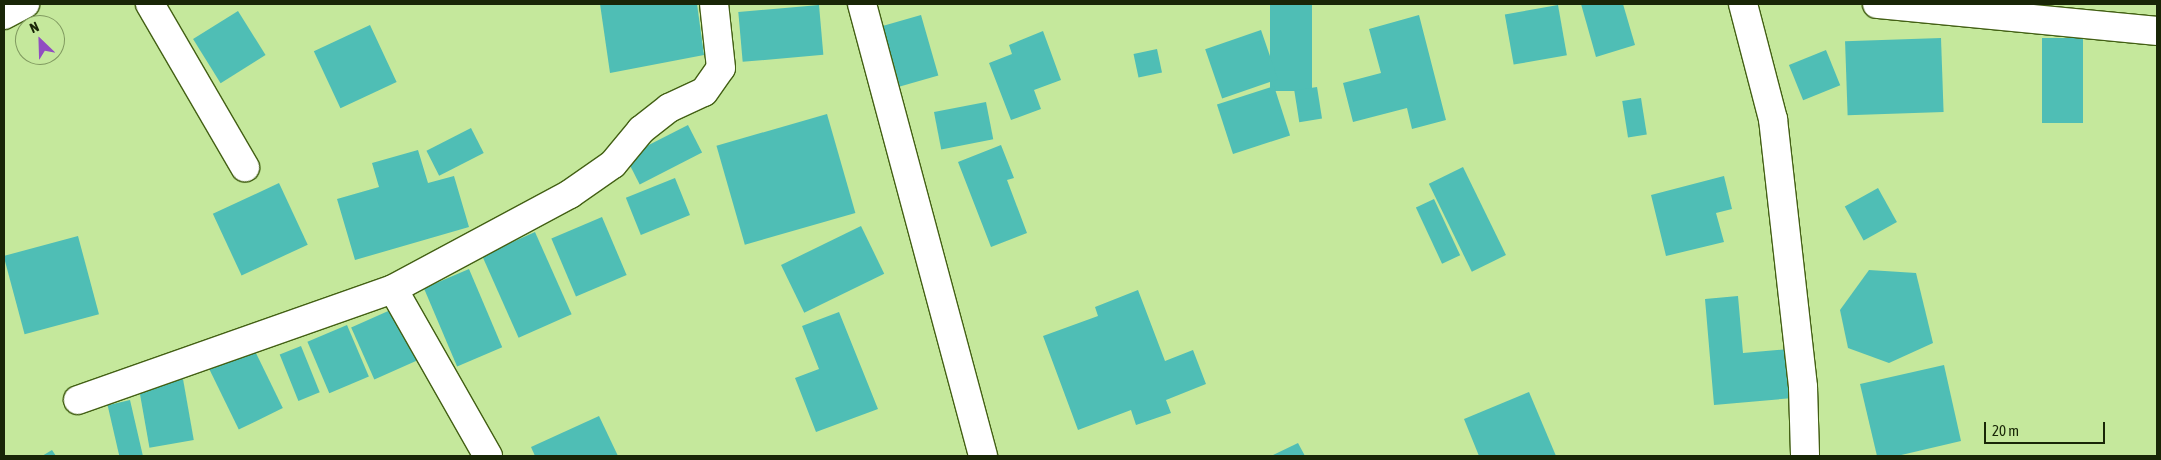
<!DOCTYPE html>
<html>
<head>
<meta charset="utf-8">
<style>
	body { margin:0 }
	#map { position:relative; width:2161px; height:460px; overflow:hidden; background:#c5e89c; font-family:"Asap Condensed",sans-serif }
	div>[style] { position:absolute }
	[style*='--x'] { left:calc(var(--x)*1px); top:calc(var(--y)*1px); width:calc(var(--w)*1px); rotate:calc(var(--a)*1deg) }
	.building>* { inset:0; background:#4fbeb5; transform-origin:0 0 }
	.roads { filter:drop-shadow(1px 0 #436014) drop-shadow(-1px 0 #436014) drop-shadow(0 1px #436014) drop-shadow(0 -1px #436014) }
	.street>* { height:28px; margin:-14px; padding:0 14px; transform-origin:14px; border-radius:14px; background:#fff }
	.secondary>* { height:28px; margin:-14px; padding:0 14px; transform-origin:14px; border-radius:14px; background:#fff }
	span { translate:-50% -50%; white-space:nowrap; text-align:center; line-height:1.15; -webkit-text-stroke:4px #c5e89c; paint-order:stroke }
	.frame { position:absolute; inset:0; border:5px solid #192607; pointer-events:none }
	.north { position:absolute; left:15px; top:15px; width:50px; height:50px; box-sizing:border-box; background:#c5e89c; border:1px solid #809a60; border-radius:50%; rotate:336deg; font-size:14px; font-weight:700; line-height:20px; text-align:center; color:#192607 }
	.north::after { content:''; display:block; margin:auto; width:18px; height:22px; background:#914dc1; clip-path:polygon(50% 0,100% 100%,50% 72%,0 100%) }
	.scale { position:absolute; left:1984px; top:422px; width:121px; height:22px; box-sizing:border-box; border:2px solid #192607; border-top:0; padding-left:6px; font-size:15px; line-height:18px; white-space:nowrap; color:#192607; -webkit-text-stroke:4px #c5e89c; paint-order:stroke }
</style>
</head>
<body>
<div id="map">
	<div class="building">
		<i style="clip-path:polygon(600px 4px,697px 4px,704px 55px,610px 73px)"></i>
		<i style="left:1270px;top:4px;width:42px;height:87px"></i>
		<i style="clip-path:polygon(1581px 4px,1623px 4px,1635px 45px,1596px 57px)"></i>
		<i style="left:819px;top:5px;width:50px;height:81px;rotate:85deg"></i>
		<i style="left:1558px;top:5px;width:51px;height:54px;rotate:80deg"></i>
		<i style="left:238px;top:11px;width:52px;height:53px;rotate:58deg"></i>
		<i style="left:921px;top:15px;width:63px;height:40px;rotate:74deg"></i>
		<i style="clip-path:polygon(1419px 15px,1446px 120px,1412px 129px,1407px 108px,1353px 122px,1343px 83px,1381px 73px,1369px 29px)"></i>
		<i style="left:370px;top:25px;width:63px;height:62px;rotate:65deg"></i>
		<i style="left:1261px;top:30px;width:52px;height:59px;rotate:71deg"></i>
		<i style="clip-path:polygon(1043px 31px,1061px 80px,1034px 90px,1041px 109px,1011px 120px,989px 63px,1012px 54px,1009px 45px)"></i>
		<i style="left:1941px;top:38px;width:74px;height:96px;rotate:88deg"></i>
		<i style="left:2042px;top:38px;width:41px;height:85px"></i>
		<i style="left:1157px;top:49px;width:24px;height:24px;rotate:78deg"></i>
		<i style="left:1826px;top:50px;width:38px;height:40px;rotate:68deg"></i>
		<i style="left:1274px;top:86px;width:52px;height:60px;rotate:72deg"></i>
		<i style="left:1317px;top:87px;width:32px;height:23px;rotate:81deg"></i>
		<i style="left:1641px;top:98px;width:37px;height:19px;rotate:81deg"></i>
		<i style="left:986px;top:102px;width:38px;height:53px;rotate:79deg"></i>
		<i style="left:827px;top:114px;width:103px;height:115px;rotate:74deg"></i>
		<i style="left:688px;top:125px;width:31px;height:70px;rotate:63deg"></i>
		<i style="left:471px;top:128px;width:28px;height:50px;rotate:63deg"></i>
		<i style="clip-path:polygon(1001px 145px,1014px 178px,1007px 180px,1027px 233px,991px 247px,958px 162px)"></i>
		<i style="clip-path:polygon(418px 150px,428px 183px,454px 176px,469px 227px,355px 260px,337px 199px,379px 187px,372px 163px)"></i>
		<i style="left:1463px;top:167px;width:98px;height:38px;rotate:64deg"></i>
		<i style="clip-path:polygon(1724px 176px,1732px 209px,1716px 213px,1724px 242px,1666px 256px,1651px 195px)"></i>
		<i style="left:675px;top:178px;width:40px;height:53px;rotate:68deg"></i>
		<i style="left:279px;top:183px;width:68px;height:73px;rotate:65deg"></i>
		<i style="left:1878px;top:188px;width:39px;height:38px;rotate:61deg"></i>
		<i style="left:1434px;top:199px;width:62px;height:20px;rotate:65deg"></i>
		<i style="left:602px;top:217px;width:63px;height:55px;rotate:67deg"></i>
		<i style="left:861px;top:226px;width:53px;height:89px;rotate:64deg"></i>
		<i style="left:535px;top:232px;width:90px;height:58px;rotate:66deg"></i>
		<i style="left:78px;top:236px;width:81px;height:77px;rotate:75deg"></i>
		<i style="left:469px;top:269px;width:85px;height:49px;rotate:67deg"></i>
		<i style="clip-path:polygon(1869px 270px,1916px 273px,1933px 343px,1889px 363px,1848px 348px,1840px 310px)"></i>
		<i style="clip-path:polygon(1138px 290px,1165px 361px,1193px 350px,1206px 384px,1166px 400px,1171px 413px,1136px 425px,1131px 410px,1078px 430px,1043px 336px,1098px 316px,1095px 307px)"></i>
		<i style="clip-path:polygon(1738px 296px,1743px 353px,1789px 349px,1793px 398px,1714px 405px,1705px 299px)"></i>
		<i style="left:395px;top:308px;width:57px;height:48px;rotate:66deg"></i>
		<i style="clip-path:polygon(839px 312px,878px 409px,816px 432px,795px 378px,819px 369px,802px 326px)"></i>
		<i style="left:347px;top:325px;width:56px;height:43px;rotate:67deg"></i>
		<i style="left:301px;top:346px;width:50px;height:23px;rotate:68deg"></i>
		<i style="left:253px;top:347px;width:68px;height:49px;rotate:64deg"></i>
		<i style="clip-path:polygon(1944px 365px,1961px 441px,1897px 456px,1877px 456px,1860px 384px)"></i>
		<i style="left:183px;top:379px;width:62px;height:45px;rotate:80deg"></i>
		<i style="clip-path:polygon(1529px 392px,1556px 456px,1479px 456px,1464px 419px)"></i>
		<i style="left:130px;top:400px;width:57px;height:23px;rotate:77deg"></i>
		<i style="clip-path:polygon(599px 416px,618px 456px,535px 456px,531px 447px)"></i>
		<i style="clip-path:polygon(1298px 443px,1305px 456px,1271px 456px)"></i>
		<i style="clip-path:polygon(52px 450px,56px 456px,42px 456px)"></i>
	</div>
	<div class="roads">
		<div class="street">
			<i style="--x:150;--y:4;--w:189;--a:59.8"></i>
			<i style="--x:862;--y:4;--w:468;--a:75"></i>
			<i style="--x:1743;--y:4;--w:119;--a:75.4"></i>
			<i style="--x:1773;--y:119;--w:270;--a:83.6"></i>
			<i style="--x:1803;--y:387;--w:69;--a:88.3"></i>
			<i style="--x:4;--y:15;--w:24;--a:-28"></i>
			<i style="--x:78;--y:400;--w:334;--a:-19.4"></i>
			<i style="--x:488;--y:456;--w:192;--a:-119.6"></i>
			<i style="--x:393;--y:289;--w:201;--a:-28.2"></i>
			<i style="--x:570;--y:194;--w:52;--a:-34.9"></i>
			<i style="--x:613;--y:164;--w:44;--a:-50.5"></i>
			<i style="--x:641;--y:130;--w:36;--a:-38"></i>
			<i style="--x:669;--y:108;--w:38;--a:-25"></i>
			<i style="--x:704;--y:92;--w:29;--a:-55"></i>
			<i style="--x:721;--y:68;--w:64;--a:-96.2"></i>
		</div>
		<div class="secondary">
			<i style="--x:1877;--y:4;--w:281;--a:5.5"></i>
		</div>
	</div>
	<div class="frame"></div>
	<div class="north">N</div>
	<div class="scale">20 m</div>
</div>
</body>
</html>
